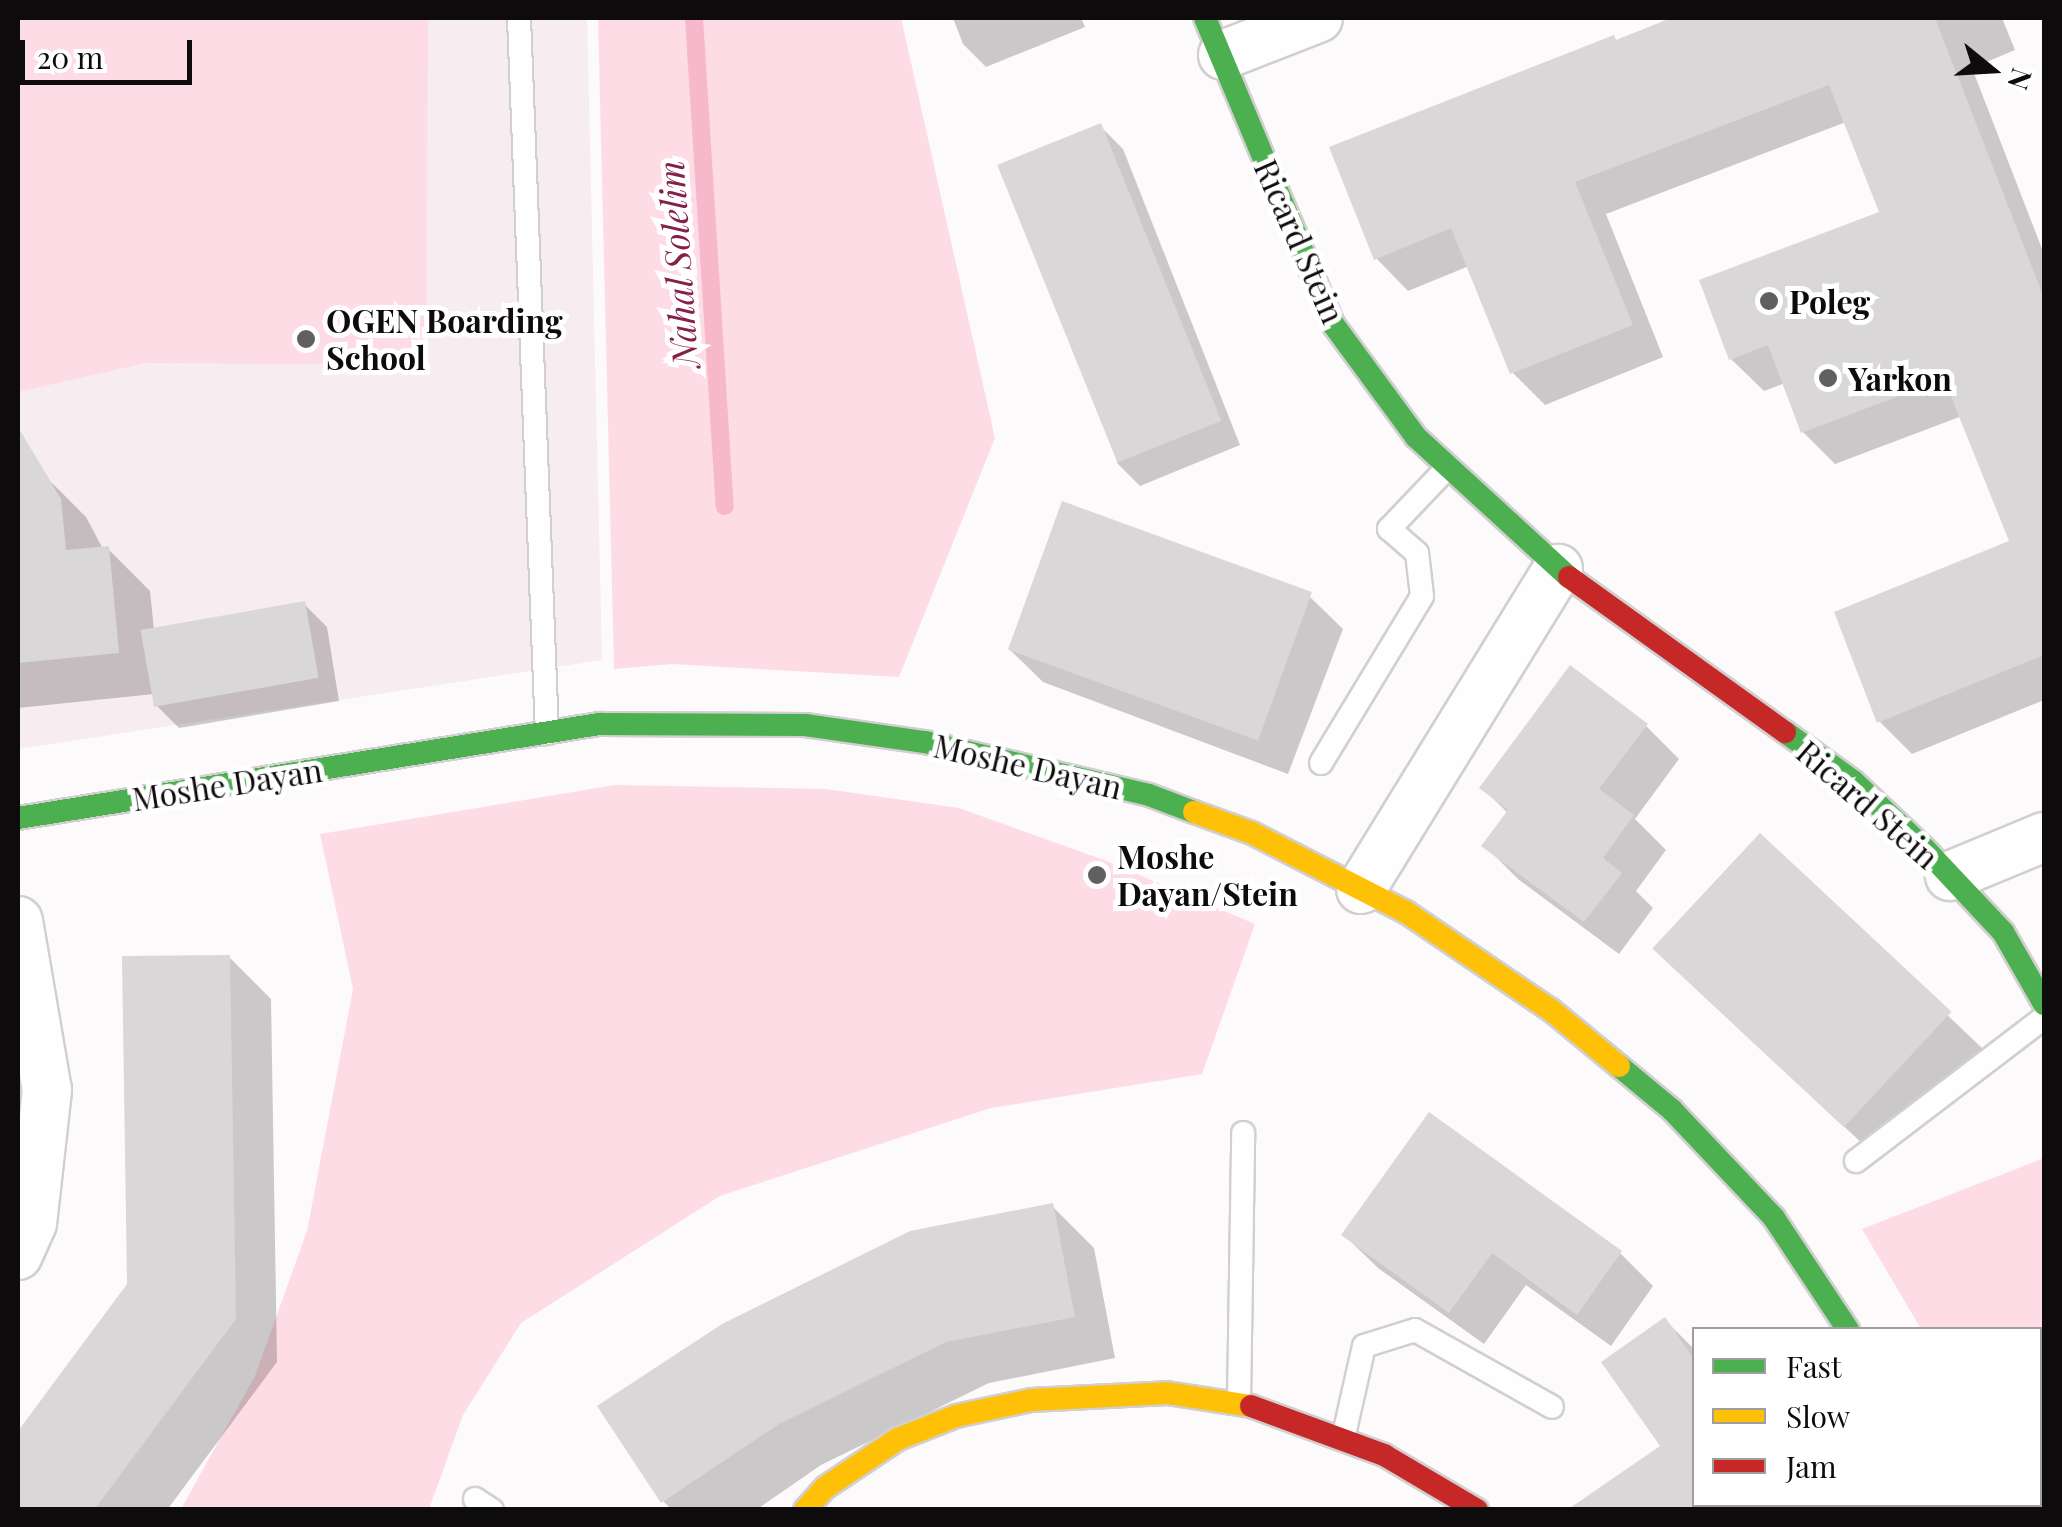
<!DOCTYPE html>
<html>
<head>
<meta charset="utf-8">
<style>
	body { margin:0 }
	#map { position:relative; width:2062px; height:1527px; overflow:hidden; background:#fdfafb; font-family:"Playfair Display",serif }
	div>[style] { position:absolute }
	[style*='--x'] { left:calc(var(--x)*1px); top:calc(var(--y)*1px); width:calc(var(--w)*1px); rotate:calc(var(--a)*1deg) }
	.built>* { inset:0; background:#f7ecef }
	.green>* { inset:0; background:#fedce6 }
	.shadow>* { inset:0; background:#0003 }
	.stream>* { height:18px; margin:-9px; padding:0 9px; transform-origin:9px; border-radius:9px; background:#f6b8ca }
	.building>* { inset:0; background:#dad7d8; transform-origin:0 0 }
	.roads { filter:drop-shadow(2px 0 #d1cfcf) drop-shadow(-2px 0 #d1cfcf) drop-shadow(0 2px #d1cfcf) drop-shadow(0 -2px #d1cfcf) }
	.lane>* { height:22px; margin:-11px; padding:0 11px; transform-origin:11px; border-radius:11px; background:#fffefe }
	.street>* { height:48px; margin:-24px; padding:0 24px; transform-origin:24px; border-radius:24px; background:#fffefe }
	.fast>* { height:22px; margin:-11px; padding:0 11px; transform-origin:11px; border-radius:11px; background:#4caf50 }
	.slow>* { height:22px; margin:-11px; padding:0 11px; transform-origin:11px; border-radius:11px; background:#ffc107 }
	.jam>* { height:22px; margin:-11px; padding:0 11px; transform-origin:11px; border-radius:11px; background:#c62828 }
	.dots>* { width:28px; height:28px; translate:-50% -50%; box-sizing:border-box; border:5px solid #fff; border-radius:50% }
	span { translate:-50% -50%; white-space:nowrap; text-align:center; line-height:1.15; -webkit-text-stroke:10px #fff; paint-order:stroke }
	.street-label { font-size:32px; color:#0e0b0c }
	.poi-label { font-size:32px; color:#0e0b0c; font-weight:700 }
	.left { translate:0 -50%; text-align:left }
	.water-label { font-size:35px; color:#852049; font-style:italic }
	.frame { position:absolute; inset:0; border:20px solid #0e0b0c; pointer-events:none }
	.legend { position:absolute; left:1692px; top:1327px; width:350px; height:180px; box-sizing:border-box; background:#fff; border:2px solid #9f9d9e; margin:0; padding:12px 18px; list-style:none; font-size:30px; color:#0e0b0c }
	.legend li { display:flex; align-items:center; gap:20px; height:50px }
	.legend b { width:50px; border:2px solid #9f9d9e }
	.north { position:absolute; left:1942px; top:20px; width:100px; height:100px; -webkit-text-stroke:8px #fff; paint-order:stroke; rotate:108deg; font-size:28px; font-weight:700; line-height:40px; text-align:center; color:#0e0b0c }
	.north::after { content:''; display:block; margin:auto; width:35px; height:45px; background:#0e0b0c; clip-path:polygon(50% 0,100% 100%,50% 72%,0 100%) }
	.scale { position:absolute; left:20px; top:40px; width:172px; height:45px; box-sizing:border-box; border:5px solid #0e0b0c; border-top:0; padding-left:12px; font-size:30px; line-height:35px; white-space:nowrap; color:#0e0b0c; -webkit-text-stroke:8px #fff; paint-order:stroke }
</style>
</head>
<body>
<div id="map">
	<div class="built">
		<i style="clip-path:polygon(18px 18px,587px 18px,602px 660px,18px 749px)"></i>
	</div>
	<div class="green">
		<i style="clip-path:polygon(18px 18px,428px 18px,426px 365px,146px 363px,18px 392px)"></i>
		<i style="clip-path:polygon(598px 18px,901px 18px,995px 438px,899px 677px,672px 664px,614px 669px)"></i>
		<i style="clip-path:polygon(615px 785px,826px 789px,959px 808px,1104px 860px,1255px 924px,1202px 1074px,991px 1108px,720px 1196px,521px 1323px,463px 1415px,429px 1509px,181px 1509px,255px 1376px,307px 1231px,353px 989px,320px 834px)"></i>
		<i style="clip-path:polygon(2044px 1158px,2044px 1509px,2021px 1509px,2018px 1505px,2040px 1504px,2040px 1330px,1921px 1329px,1862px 1229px)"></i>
	</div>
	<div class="shadow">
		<i style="clip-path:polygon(953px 18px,1081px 18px,1085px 27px,986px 67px,963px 44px)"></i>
		<i style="clip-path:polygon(1678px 18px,2002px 18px,2015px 50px,1972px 68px,2044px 254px,2044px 700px,1912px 754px,1880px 722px,2012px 542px,1962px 416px,1835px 464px,1803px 432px,1785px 383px,1764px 391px,1731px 359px,1882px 213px,1846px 122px,1606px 214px,1663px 357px,1545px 405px,1513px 373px,1469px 266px,1408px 291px,1376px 258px,1618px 42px)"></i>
		<i style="clip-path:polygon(1100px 126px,1123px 149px,1240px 445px,1140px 486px,1117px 463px)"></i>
		<i style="clip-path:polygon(18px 463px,43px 474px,86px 517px,103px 549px,108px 549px,150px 591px,154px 630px,304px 604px,327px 627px,339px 701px,179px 728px,156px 705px,154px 694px,18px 708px)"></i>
		<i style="clip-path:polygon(1309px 596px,1343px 629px,1288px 774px,1043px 682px,1009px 649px)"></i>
		<i style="clip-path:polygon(1646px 726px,1679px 759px,1635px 819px,1666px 850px,1636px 891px,1653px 908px,1619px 954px,1518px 879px,1485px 846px,1509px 814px,1482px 788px)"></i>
		<i style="clip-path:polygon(1760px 837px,1982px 1048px,1879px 1159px,1689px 982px)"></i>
		<i style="clip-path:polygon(229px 957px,271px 999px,277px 1362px,167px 1510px,18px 1510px,18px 1436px,129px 1285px)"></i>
		<i style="clip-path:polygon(1052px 1206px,1094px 1248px,1115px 1358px,989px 1383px,821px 1465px,756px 1510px,672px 1510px,663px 1501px)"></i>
		<i style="clip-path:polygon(1344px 1235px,1620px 1253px,1653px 1286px,1611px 1346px,1526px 1285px,1484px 1344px,1378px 1268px)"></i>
		<i style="clip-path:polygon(1665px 1320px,1694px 1349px,1694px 1504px,1803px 1504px,1807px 1510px,1624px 1510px,1663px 1447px)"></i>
	</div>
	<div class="stream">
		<i style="--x:694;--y:18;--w:489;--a:86.4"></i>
	</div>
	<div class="building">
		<i style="clip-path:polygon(1671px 18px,1935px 18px,2044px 298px,2044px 655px,1877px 723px,1834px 612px,2009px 541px,1944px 379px,1801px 433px,1768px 345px,1729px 360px,1699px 280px,1879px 212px,1829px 85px,1575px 182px,1633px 325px,1510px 374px,1451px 228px,1374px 260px,1329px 147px,1614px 35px,1616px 40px)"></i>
		<i style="left:1101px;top:123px;width:321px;height:112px;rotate:68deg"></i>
		<i style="clip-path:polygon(18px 427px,61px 499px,66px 550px,109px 546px,119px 653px,18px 663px)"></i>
		<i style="left:1062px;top:501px;width:266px;height:158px;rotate:20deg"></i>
		<i style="left:305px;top:601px;width:78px;height:167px;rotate:80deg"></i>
		<i style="clip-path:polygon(1570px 665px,1648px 724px,1599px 789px,1634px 815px,1603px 858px,1622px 873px,1584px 922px,1481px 846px,1508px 810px,1479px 788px)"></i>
		<i style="left:1760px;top:833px;width:262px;height:158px;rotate:43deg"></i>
		<i style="clip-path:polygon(230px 955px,236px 1319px,94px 1510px,18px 1510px,18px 1431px,127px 1284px,122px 956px)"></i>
		<i style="clip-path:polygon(1429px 1112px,1622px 1251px,1577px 1315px,1492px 1253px,1449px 1313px,1341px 1235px)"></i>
		<i style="clip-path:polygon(1053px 1203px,1075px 1317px,946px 1342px,779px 1424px,661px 1503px,597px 1406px,722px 1324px,910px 1231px)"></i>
		<i style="clip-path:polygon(1665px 1317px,1694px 1359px,1694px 1510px,1567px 1510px,1660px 1446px,1601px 1362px)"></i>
	</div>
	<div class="roads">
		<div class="lane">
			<i style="--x:519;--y:18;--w:716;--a:87.76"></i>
			<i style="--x:1321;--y:763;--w:195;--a:-58.8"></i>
			<i style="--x:1422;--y:596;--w:43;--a:-96.6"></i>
			<i style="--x:1417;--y:553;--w:37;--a:-139"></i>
			<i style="--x:1389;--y:529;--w:86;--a:-46.4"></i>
			<i style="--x:1856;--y:1161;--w:236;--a:-37.3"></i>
			<i style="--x:1239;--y:1402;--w:269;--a:-89.1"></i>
			<i style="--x:1343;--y:1439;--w:95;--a:-77.3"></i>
			<i style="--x:1364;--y:1346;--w:53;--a:-17.4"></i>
			<i style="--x:1415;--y:1330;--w:157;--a:29.3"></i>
			<i style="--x:475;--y:1499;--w:20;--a:33"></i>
		</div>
		<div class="street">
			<i style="--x:1223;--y:55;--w:102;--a:-21.3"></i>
			<i style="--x:1950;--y:876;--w:102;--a:-22.5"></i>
			<i style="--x:1361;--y:889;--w:376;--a:-58.4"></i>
			<i style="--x:18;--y:921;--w:171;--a:80.3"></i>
			<i style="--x:47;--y:1090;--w:134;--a:96.4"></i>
			<i style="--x:32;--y:1223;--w:35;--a:114"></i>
		</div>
		<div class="fast">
			<i style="--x:1205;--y:18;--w:332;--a:67.3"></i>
			<i style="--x:1333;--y:324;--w:140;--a:53.7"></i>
			<i style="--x:1416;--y:437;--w:207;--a:42.5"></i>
			<i style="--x:1785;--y:732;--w:84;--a:35.8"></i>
			<i style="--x:1853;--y:781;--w:99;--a:43.4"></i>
			<i style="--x:1925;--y:849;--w:114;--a:46.8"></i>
			<i style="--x:2003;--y:932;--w:83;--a:60.3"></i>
			<i style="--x:18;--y:818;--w:589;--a:-9.19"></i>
			<i style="--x:599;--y:724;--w:206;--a:0.3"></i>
			<i style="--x:805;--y:725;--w:121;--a:8.1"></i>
			<i style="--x:925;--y:742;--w:230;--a:13.3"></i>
			<i style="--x:1149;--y:795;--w:48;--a:20.7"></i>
			<i style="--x:1619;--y:1066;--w:69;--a:39.7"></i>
			<i style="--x:1672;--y:1110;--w:149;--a:46.6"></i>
			<i style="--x:1774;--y:1218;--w:134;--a:56.5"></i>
			<i style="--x:1944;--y:1504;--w:6;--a:72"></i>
		</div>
		<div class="slow">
			<i style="--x:1194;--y:812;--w:62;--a:19.9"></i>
			<i style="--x:1252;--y:833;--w:173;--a:27.2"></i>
			<i style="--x:1406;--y:912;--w:175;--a:34.1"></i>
			<i style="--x:1551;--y:1010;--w:88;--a:39.5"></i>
			<i style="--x:805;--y:1510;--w:31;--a:-48"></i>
			<i style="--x:826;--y:1487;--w:87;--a:-33.7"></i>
			<i style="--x:898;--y:1439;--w:62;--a:-21.6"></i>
			<i style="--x:956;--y:1416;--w:77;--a:-12"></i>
			<i style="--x:1031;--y:1400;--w:136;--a:-2.9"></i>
			<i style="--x:1167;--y:1393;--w:85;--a:8.8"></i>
		</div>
		<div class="jam">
			<i style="--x:1569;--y:577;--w:266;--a:35.7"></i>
			<i style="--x:1251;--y:1406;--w:142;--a:20.2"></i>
			<i style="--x:1384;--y:1455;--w:108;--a:30.6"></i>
		</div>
	</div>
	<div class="dots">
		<i style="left:1769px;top:301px;background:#625f60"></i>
		<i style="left:306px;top:339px;background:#625f60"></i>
		<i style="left:1828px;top:378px;background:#625f60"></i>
		<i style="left:1097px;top:875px;background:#625f60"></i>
	</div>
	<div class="street-label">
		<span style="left:1300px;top:241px;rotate:66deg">Ricard Stein</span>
		<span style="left:1028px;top:766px;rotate:13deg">Moshe Dayan</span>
		<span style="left:227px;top:784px;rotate:-9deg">Moshe Dayan</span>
		<span style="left:1868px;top:804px;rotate:41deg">Ricard Stein</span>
	</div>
	<div class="poi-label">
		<span class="left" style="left:1789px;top:301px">Poleg</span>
		<span class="left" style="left:326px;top:339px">OGEN Boarding<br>School</span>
		<span class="left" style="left:1848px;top:378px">Yarkon</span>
		<span class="left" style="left:1117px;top:875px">Moshe<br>Dayan/Stein</span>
	</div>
	<div class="water-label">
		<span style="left:677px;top:264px;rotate:-94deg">Nahal Solelim</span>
	</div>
	<div class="frame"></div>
	<ul class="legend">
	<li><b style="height:12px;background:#4caf50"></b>Fast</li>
	<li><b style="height:12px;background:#ffc107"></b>Slow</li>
	<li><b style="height:12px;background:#c62828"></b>Jam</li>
	</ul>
	<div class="north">N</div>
	<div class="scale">20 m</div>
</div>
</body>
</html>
